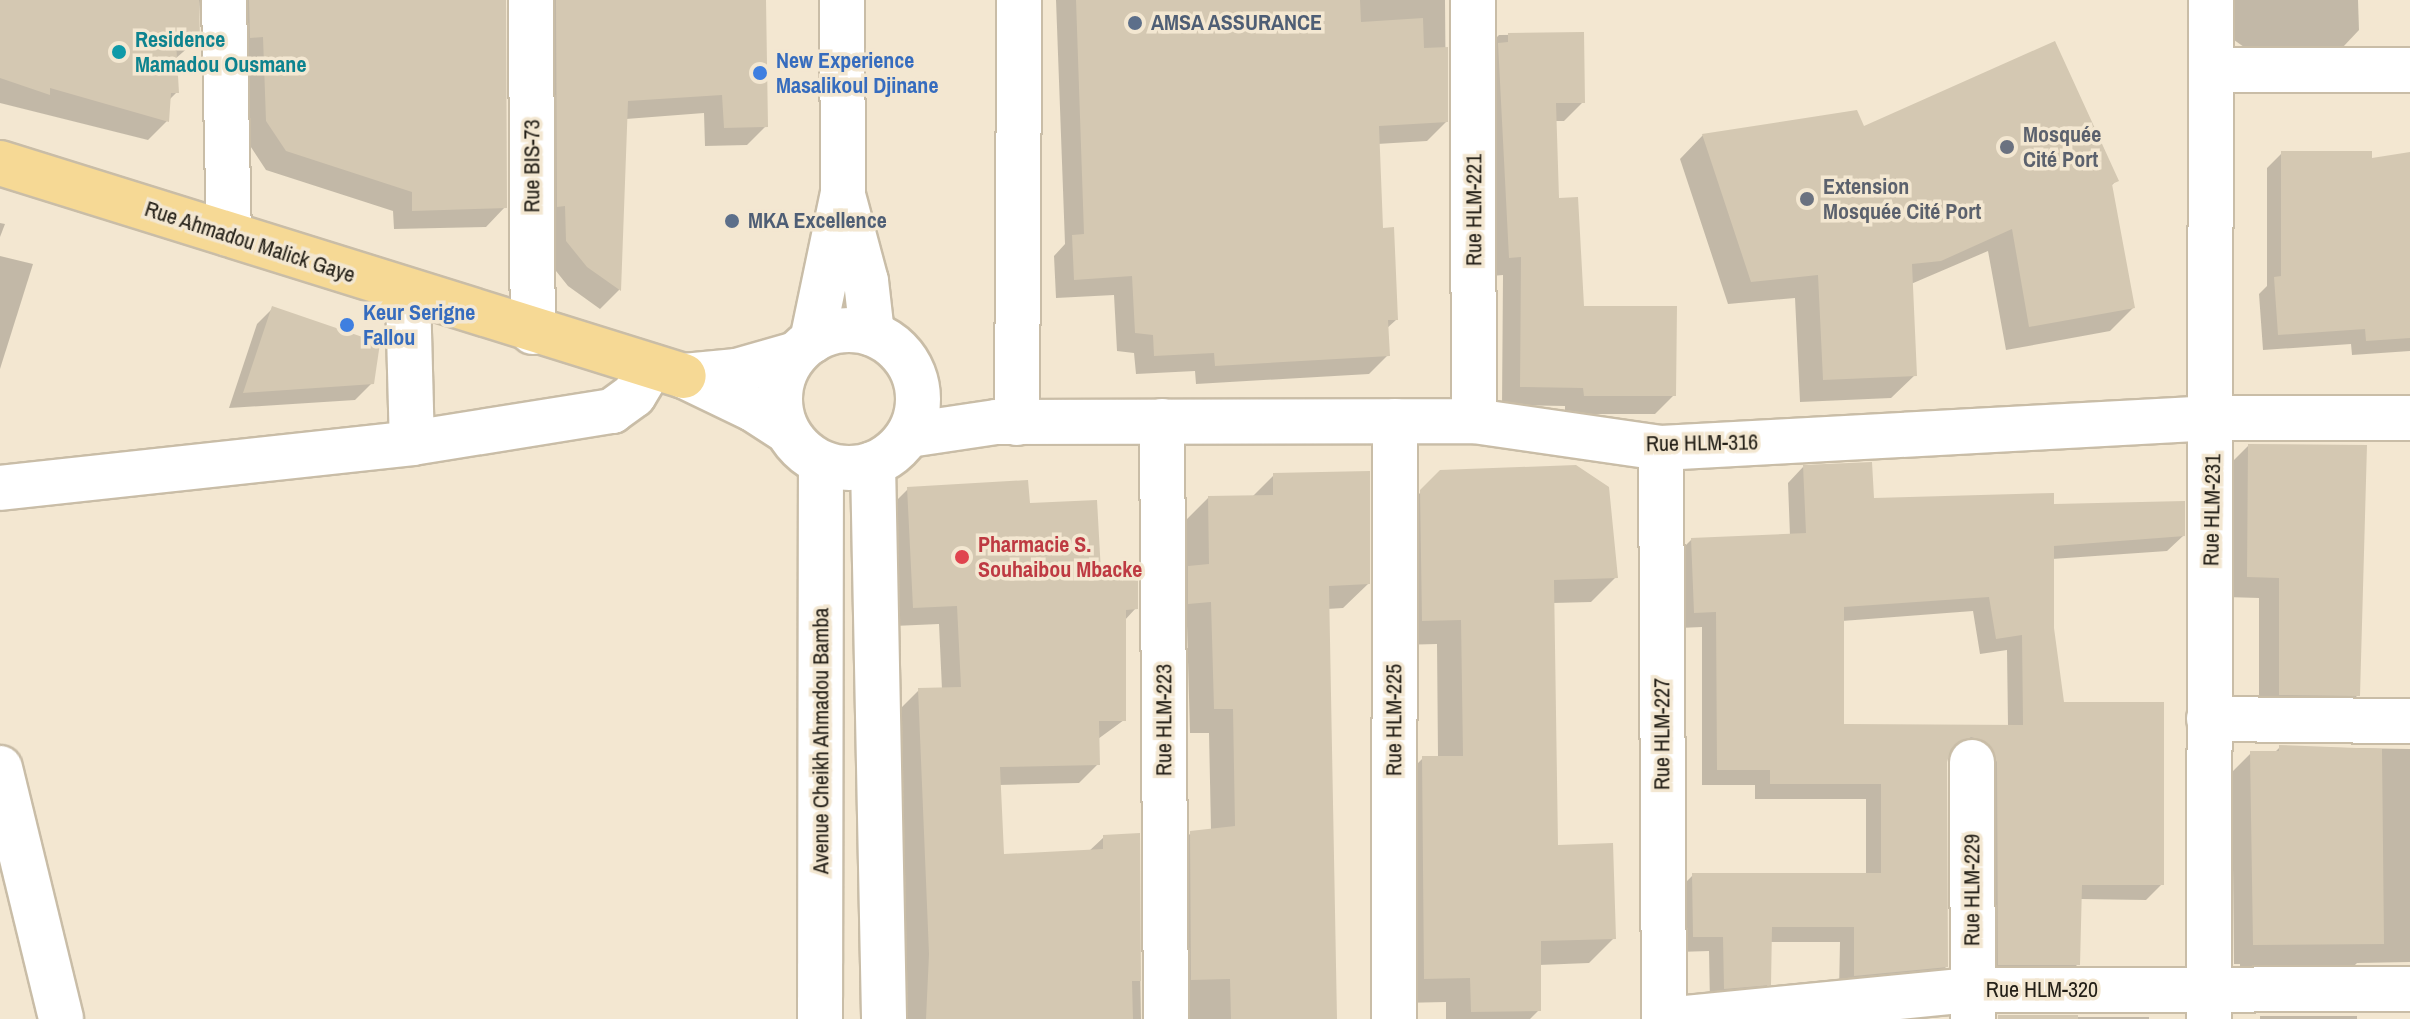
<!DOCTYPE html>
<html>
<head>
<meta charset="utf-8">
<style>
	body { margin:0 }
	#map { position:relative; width:2410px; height:1019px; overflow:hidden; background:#f3e7d1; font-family:"Archivo Narrow",sans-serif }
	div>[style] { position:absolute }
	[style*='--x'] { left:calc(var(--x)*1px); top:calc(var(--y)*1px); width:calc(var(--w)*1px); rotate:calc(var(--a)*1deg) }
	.shadow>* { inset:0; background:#0003; transform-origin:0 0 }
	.building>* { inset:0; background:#d4c8b2; transform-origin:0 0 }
	.roads { filter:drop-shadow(2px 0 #c9bda7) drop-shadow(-2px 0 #c9bda7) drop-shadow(0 2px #c9bda7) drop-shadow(0 -2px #c9bda7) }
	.minor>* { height:44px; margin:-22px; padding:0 22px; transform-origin:22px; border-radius:22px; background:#fff }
	.minor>.ring { margin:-22px; padding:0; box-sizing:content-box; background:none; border:44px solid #fff; border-radius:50% }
	.major>* { height:44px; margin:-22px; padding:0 22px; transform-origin:22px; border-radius:22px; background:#f6d995 }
	.dots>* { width:22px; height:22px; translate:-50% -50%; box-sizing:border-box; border:4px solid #f3e7d1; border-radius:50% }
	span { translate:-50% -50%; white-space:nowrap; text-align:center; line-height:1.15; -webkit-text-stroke:7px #f3e7d1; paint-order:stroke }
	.service-label { font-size:22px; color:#4e5e75; font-weight:700 }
	.left { translate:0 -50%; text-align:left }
	.culture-label { font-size:22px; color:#0d838f; font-weight:700 }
	.shop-label { font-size:22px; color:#366cbe; font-weight:700 }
	.worship-label { font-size:22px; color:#5b616d; font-weight:700 }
	.street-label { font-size:22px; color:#242018 }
	.health-label { font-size:22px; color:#be3a42; font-weight:700 }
</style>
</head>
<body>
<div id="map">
	<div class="shadow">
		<i style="clip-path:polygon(0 0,200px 0,198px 39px,175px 59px,177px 92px,168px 101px,167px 121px,148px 140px,0 103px)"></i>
		<i style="clip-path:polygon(218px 0,504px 0,505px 207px,486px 227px,394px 229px,393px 211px,266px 170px,247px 141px)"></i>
		<i style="clip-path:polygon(526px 0,764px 0,766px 126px,747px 145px,705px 146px,704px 113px,626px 119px,619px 290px,600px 309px,568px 286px,548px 261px)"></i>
		<i style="clip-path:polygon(1056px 0,1445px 0,1446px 122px,1427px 141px,1377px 144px,1381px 230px,1396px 320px,1386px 329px,1388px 355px,1369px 374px,1196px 384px,1195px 371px,1136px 374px,1134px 353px,1117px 351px,1114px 295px,1056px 298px,1054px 256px,1065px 244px)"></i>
		<i style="clip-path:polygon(2224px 0,2358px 0,2359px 30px,2343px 47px,2244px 47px,2224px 33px)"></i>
		<i style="clip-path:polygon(1582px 34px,1583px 102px,1564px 121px,1555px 121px,1557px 200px,1582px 308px,1674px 395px,1655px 414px,1565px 414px,1565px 406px,1502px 405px,1503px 275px,1491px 276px,1480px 54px,1499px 35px)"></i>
		<i style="clip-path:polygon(1862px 129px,2116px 181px,2111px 186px,2133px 308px,2110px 331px,2006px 350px,1988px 251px,1911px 284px,1915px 375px,1891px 398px,1800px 402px,1795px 298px,1728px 304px,1680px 159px,1703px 135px)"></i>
		<i style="clip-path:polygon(2282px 153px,2370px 161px,2410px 154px,2410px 351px,2352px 355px,2351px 344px,2263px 350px,2259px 294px,2267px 286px,2267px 168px)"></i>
		<i style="clip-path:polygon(0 223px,5px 224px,0 237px)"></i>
		<i style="clip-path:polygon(0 256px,33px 264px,0 369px)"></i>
		<i style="clip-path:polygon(273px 308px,372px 383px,355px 400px,229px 408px,257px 324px)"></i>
		<i style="clip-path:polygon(2248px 446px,2365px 447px,2358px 695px,2336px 716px,2259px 715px,2259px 598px,2226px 597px,2227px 467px)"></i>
		<i style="clip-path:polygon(evenodd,1803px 467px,1872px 500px,2052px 506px,2183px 536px,2167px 551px,2052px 559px,2052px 628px,2062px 704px,2162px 884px,2146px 900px,2080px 899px,2078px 964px,2062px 980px,1983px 980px,1968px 755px,1949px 755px,1945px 762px,1946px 967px,1930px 982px,1839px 991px,1840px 942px,1770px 942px,1769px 984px,1753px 999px,1710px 1004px,1709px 951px,1678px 952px,1678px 890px,1693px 875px,1866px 875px,1866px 799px,1755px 799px,1755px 785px,1702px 785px,1702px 627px,1679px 628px,1676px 555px,1692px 539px,1790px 536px,1788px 483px,1803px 467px,1973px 611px,1980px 654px,2007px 650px,2008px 727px,1842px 726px,1842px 621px,1973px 611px)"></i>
		<i style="clip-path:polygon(1441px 472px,1616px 577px,1591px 602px,1553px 603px,1556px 847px,1614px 938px,1589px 963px,1539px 965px,1539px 1010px,1530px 1019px,1446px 1019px,1446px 1002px,1400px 1003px,1398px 783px,1423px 758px,1438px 758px,1437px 644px,1398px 645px,1396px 517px)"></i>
		<i style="clip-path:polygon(1274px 475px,1368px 584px,1343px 608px,1327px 609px,1335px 1019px,1167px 1019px,1166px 857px,1191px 833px,1211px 830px,1209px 733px,1190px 733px,1187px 626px,1164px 628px,1184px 522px,1208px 498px,1252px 497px)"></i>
		<i style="clip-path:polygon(908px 489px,1028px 505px,1136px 608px,1124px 621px,1124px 720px,1098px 739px,1098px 764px,1079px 783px,999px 785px,1002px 856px,1088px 852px,1104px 837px,1138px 835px,1141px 1019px,908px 1019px,899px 710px,919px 690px,942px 690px,939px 624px,894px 626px,889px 508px)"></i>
		<i style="clip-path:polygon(2280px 747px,2410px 749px,2410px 962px,2357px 963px,2337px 983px,2240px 983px,2240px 964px,2234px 964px,2232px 772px,2251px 753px,2274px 753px)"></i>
		<i style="left:2260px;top:1016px;width:97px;height:4px"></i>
		<i style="left:1999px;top:1017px;width:150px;height:3px"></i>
	</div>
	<div class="building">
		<i style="clip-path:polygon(0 0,199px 0,200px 40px,176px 41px,179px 93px,171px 93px,169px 122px,50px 88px,50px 95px,0 78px)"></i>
		<i style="clip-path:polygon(249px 0,506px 0,507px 208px,412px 211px,412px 192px,286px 151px,266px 121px,263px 37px,250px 38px)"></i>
		<i style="clip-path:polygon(556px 0,766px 0,768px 127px,724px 128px,722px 95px,628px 101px,621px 291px,587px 267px,566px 241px,565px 206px,557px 207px)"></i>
		<i style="clip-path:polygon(1076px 0,1360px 0,1361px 22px,1423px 18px,1424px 48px,1448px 47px,1448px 122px,1379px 126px,1383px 228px,1394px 227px,1398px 320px,1388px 320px,1390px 356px,1215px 366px,1214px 353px,1154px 356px,1153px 335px,1135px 333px,1132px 276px,1074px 280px,1072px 235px,1084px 234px)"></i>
		<i style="clip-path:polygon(1584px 32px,1585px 103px,1556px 103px,1559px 198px,1578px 197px,1584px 306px,1677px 306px,1676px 396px,1584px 396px,1583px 388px,1520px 387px,1521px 257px,1509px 258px,1498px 43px,1508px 42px,1508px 33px)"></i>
		<i style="clip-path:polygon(2055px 41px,2119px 181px,2112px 184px,2135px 308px,2029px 327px,2012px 229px,1941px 261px,1912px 264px,1917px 376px,1823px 380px,1818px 275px,1751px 282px,1702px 134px,1857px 110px,1864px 126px)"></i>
		<i style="clip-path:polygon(2281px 151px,2372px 151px,2372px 158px,2410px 152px,2410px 338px,2366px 341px,2365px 329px,2278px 335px,2274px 277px,2281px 276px)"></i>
		<i style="clip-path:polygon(272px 306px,380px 343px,374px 384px,243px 393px)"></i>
		<i style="clip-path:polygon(2248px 444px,2367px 445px,2360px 696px,2279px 695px,2279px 578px,2247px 577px)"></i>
		<i style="clip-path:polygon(evenodd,1872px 462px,1874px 498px,2054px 493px,2054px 504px,2185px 501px,2185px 536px,2054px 546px,2054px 628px,2064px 702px,2164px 702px,2164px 885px,2082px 885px,2080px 965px,1998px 965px,1997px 762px,1985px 741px,1971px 737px,1951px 749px,1947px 762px,1948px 967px,1854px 976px,1854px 927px,1772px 927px,1771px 985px,1724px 989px,1723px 937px,1693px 937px,1692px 873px,1881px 873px,1881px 784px,1770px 784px,1770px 770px,1717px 770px,1716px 612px,1694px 613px,1691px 538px,1806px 533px,1803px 465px,1872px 462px,1989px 597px,1996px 639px,2022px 635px,2023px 725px,1844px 724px,1844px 607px,1989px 597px)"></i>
		<i style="clip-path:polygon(1576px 465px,1609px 487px,1618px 578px,1554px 580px,1558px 845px,1613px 843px,1616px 939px,1541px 941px,1541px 1011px,1471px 1012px,1470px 978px,1424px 979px,1422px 756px,1463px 756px,1461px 620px,1422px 621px,1420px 490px,1440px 470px)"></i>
		<i style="clip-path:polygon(1370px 471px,1370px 584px,1329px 586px,1337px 1019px,1231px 1019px,1230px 979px,1191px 980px,1190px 831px,1235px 826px,1233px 709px,1214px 709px,1211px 602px,1188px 604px,1188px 566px,1209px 564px,1208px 496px,1273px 495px,1273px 473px)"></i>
		<i style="clip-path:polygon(1028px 480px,1030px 503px,1097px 500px,1101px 572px,1138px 569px,1138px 609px,1126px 610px,1126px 721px,1099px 721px,1100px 765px,1000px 767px,1004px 854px,1103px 849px,1103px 835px,1140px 833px,1141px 981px,1132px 981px,1133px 1019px,926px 1019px,929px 954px,918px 688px,961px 687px,957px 606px,913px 608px,907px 487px)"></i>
		<i style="clip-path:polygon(2279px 745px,2382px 749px,2384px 944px,2253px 945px,2250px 751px,2279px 751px)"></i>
		<i style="left:1998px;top:1015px;width:80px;height:4px"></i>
	</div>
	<div class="roads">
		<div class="minor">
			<i style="--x:224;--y:0;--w:234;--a:88.8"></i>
			<i style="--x:531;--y:0;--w:332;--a:89.7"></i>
			<i style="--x:1473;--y:0;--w:421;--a:89.9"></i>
			<i style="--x:2211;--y:70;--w:199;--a:0"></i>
			<i style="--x:844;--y:199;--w:85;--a:75"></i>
			<i style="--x:866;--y:281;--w:53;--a:83.5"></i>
			<i style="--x:408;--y:294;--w:149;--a:88.5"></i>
			<i class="ring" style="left:780px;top:330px;width:94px;height:94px"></i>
			<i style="--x:812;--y:341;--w:151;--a:-78.2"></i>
			<i style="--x:843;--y:193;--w:193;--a:-90.3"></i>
			<i style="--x:684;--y:376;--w:76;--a:25.6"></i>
			<i style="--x:753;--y:409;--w:40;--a:32.9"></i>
			<i style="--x:684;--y:376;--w:53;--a:-5.4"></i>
			<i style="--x:737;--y:371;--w:61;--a:-16.1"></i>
			<i style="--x:1162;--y:421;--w:598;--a:89.62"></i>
			<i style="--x:1017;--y:423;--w:423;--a:-89.7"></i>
			<i style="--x:909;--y:435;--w:88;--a:-8.5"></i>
			<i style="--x:996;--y:422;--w:478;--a:-0.1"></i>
			<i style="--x:1474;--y:421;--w:189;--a:8.2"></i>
			<i style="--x:1661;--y:448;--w:553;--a:-3.11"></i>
			<i style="--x:2213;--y:418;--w:197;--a:0"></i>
			<i style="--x:1661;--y:448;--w:571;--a:89.7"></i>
			<i style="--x:873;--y:464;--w:555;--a:88.86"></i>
			<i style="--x:0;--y:488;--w:414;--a:-6.2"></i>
			<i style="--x:412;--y:443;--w:203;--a:-9.1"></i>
			<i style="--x:612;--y:411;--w:27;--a:-36"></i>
			<i style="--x:634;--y:395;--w:33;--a:-59"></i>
			<i style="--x:2209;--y:719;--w:201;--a:0.6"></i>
			<i style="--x:1972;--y:762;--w:257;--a:89.8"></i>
			<i style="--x:0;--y:768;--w:258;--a:76.3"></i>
			<i style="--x:820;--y:1019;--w:556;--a:-89.9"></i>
			<i style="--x:1394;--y:1019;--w:598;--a:-89.9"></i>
			<i style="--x:1675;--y:1019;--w:299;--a:-5.6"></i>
			<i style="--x:1973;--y:990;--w:437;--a:-0.1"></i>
			<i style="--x:2209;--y:1019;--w:1019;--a:-89.89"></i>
		</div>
		<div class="major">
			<i style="--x:0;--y:163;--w:716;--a:17.3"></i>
		</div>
	</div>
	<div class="dots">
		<i style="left:1135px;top:23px;background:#5c6f8a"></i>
		<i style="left:119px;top:52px;background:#0f9aa8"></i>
		<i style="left:760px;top:73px;background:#3f7fe0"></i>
		<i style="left:2007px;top:147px;background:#6b7280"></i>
		<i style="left:1807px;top:199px;background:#6b7280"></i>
		<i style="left:732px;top:221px;background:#5c6f8a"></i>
		<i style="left:347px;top:325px;background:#3f7fe0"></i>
		<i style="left:962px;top:557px;background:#e0444e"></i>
	</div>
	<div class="service-label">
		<span class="left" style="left:1151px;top:23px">AMSA ASSURANCE</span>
		<span class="left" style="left:748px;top:221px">MKA Excellence</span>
	</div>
	<div class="culture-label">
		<span class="left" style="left:135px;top:52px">Residence<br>Mamadou Ousmane</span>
	</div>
	<div class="shop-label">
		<span class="left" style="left:776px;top:73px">New Experience<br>Masalikoul Djinane</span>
		<span class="left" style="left:363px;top:325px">Keur Serigne<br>Fallou</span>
	</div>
	<div class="worship-label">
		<span class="left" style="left:2023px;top:147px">Mosquée<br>Cité Port</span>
		<span class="left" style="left:1823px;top:199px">Extension<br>Mosquée Cité Port</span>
	</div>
	<div class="street-label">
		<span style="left:532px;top:166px;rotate:-90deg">Rue BIS-73</span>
		<span style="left:1474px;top:210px;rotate:-90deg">Rue HLM-221</span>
		<span style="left:250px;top:242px;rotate:18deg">Rue Ahmadou Malick Gaye</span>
		<span style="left:1702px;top:443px;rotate:-1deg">Rue HLM-316</span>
		<span style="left:2212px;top:510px;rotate:-89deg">Rue HLM-231</span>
		<span style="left:1164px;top:720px;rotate:-90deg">Rue HLM-223</span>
		<span style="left:1394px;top:720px;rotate:-90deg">Rue HLM-225</span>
		<span style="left:1662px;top:734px;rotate:-90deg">Rue HLM-227</span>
		<span style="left:821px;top:741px;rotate:-90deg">Avenue Cheikh Ahmadou Bamba</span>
		<span style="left:1972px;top:890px;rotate:-90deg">Rue HLM-229</span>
		<span style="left:2042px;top:990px">Rue HLM-320</span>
	</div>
	<div class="health-label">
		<span class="left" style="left:978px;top:557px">Pharmacie S.<br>Souhaibou Mbacke</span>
	</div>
</div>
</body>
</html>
